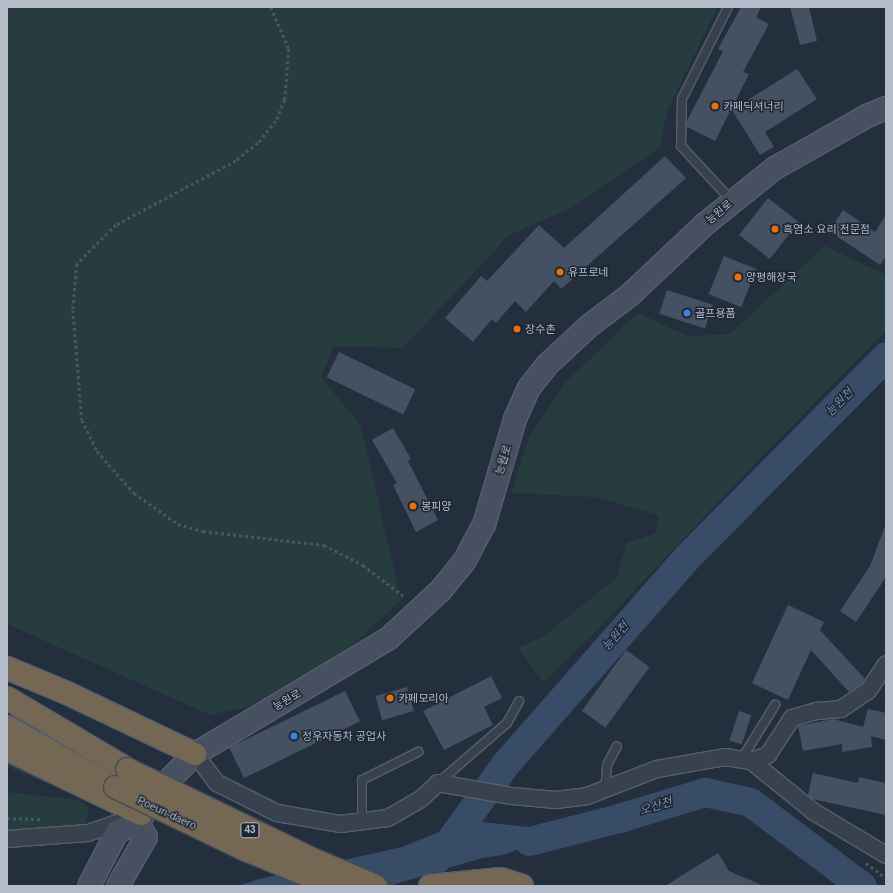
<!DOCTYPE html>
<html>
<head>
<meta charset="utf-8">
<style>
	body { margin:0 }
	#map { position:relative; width:893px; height:893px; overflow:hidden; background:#242f3e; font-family:Helvetica,"Noto Sans KR",sans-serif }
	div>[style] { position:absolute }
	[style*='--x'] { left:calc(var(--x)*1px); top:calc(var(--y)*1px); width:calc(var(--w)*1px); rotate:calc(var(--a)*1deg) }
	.green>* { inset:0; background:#263c3f }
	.water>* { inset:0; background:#394c67 }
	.river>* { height:29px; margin:-14.5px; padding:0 14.5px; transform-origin:14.5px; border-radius:14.5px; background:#394c67 }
	.building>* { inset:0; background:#455162; transform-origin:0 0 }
	.path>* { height:2.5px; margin-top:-1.25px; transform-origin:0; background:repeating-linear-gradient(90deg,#44595c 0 3px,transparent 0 6px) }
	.roads { filter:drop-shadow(1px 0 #565f6c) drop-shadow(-1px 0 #565f6c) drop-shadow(0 1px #565f6c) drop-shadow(0 -1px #565f6c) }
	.lane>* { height:8px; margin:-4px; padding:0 4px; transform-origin:4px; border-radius:4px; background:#38414e }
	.street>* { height:16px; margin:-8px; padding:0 8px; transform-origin:8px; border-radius:8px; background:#38414e }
	.secondary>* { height:22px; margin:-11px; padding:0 11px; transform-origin:11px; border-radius:11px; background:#465061 }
	.highway>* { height:22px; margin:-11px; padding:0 11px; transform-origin:11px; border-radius:11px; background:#746855 }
	.bridges { filter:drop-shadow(1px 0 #434c59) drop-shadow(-1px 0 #434c59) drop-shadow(0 1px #434c59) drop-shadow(0 -1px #434c59) }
	.highway-bridge>* { height:22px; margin:-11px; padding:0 11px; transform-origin:11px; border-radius:11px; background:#746855 }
	.dots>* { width:11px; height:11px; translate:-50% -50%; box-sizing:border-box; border:2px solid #1d2633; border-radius:50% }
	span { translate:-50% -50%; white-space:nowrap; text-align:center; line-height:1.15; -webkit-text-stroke:3px #1d2633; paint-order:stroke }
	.shield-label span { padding:1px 3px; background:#1d2633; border:1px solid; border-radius:3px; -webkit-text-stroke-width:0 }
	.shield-label { font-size:10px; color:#b4bcc9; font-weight:700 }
	.poi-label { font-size:11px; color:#b4bcc9 }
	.left { translate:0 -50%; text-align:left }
	.street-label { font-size:11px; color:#b4bcc9 }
	.water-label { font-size:12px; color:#7c92b1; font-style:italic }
	.frame { position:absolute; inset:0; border:8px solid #b4bcc9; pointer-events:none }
</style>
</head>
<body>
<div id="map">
	<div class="green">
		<i style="clip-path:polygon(7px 7px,718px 7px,668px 109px,659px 148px,571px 208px,509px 235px,403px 348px,334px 346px,321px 377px,361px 426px,401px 600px,348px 649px,250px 706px,210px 715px,7px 624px)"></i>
		<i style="clip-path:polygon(825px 246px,886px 275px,886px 331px,763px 455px,593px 634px,543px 682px,518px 648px,544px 636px,616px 578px,627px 543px,656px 533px,659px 515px,594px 497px,511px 493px,529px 437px,566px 382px,638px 313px,688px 336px,730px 334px)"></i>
		<i style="clip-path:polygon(7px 759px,74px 795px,7px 767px)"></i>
		<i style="clip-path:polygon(7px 792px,80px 800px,89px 808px,85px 828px,7px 831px)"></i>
	</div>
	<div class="water">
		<i style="clip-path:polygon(482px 822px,567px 831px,503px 855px,482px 858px,389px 886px,238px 886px,259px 879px,402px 847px,449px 828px)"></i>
	</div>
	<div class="river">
		<i style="--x:529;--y:841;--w:93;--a:-14.3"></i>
		<i style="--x:619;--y:818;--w:90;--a:-16.8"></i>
		<i style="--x:705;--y:792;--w:46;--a:12.5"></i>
		<i style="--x:750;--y:802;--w:140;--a:36.9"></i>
		<i style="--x:437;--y:858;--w:117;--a:-54"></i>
		<i style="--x:506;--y:763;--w:276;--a:-48.7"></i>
		<i style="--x:688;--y:556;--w:281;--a:-45.3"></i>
	</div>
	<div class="building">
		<i style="clip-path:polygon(741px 7px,761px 7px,756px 17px,769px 24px,743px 72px,749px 74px,715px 141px,687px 127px,687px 121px,723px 51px,718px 49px)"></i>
		<i style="clip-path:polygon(790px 7px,809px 7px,817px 41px,800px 45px)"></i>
		<i style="clip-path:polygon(797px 69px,817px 99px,765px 132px,774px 147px,760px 155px,732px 110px)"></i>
		<i style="clip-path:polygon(665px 156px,686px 178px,561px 289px,554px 281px,526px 312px,515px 301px,496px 323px,492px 319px,473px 342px,445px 318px,481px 276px,487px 281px,539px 225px,564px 248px)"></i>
		<i style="left:768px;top:198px;width:39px;height:47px;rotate:38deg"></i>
		<i style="clip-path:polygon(843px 210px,875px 232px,886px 215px,886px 256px,880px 265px,829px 231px)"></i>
		<i style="left:724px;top:256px;width:35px;height:41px;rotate:22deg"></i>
		<i style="left:667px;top:290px;width:48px;height:25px;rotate:18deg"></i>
		<i style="left:339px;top:352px;width:85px;height:28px;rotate:26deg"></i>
		<i style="clip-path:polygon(393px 428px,411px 459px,408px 461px,438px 520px,416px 532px,393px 485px,397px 483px,372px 440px)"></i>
		<i style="clip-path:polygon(885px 526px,886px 577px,856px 622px,840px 611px,870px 566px)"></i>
		<i style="clip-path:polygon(788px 605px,824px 622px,820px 630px,865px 679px,861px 684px,849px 692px,811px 650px,788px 700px,752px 683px)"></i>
		<i style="left:626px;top:650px;width:29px;height:75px;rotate:36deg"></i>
		<i style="clip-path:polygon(491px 676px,502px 698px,484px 707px,493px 725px,444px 750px,423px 711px)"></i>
		<i style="left:407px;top:687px;width:25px;height:33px;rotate:74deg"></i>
		<i style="left:345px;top:691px;width:34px;height:129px;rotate:64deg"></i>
		<i style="clip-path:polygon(868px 709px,886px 713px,886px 740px,871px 736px,872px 747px,842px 752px,842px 744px,803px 751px,798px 726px,833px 719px,863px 727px)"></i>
		<i style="left:739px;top:711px;width:13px;height:31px;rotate:18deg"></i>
		<i style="clip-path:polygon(813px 773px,858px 783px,859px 777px,886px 783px,886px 815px,812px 799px,808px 795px)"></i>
		<i style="clip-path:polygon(718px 853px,729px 871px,764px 886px,665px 886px)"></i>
	</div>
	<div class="path">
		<i style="--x:271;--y:7;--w:46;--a:66.8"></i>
		<i style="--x:289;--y:49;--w:51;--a:94.5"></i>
		<i style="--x:285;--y:100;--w:23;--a:113"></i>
		<i style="--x:276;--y:121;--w:28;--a:129"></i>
		<i style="--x:258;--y:143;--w:28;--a:141"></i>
		<i style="--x:236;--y:161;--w:136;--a:151.9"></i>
		<i style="--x:116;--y:225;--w:55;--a:135"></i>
		<i style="--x:77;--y:264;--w:46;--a:95"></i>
		<i style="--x:73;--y:310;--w:110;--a:85.3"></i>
		<i style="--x:82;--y:420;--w:34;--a:64"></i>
		<i style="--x:97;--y:451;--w:56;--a:48.6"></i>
		<i style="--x:134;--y:493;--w:54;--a:35.2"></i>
		<i style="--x:178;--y:524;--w:26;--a:16"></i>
		<i style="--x:203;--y:531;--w:122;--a:6.6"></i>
		<i style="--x:324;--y:545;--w:44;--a:27.1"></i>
		<i style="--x:363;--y:565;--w:53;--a:37.3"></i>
		<i style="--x:7;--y:818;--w:35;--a:2"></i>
		<i style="--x:866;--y:863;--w:25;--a:37"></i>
	</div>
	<div class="roads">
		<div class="lane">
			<i style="--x:728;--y:7;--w:103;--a:116.6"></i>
			<i style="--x:682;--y:99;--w:47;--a:91.2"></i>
			<i style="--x:681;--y:146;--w:75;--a:47.2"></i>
			<i style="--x:741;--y:760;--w:65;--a:-58.3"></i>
			<i style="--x:439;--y:782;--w:90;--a:-40.9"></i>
			<i style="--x:507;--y:723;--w:25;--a:-61"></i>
			<i style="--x:605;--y:790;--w:25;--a:-85"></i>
			<i style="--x:607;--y:765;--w:21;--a:-62"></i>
			<i style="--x:362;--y:822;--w:42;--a:-90"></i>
			<i style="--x:362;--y:780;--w:63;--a:-26.6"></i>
		</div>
		<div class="street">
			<i style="--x:195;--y:754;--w:36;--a:53"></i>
			<i style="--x:217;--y:783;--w:67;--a:26.6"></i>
			<i style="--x:277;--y:813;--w:65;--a:9.8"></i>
			<i style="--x:341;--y:824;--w:47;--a:-7.3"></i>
			<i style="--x:388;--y:818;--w:39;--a:-30"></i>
			<i style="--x:422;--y:798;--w:22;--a:-43"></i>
			<i style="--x:438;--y:783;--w:75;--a:10"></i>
			<i style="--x:512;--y:796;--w:44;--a:5.2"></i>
			<i style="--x:556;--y:800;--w:31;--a:-7"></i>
			<i style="--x:587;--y:796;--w:75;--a:-21.1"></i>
			<i style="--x:657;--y:769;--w:69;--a:-10"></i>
			<i style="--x:725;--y:757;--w:26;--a:9"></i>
			<i style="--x:751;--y:761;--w:81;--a:39"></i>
			<i style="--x:814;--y:812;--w:84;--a:30.8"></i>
			<i style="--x:751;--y:761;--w:18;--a:-19"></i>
			<i style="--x:768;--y:755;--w:44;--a:-57"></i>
			<i style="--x:792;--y:718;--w:26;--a:-16"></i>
			<i style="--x:817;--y:711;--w:24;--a:-5"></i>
			<i style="--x:841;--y:709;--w:32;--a:-34"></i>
			<i style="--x:868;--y:691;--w:32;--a:-56"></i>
			<i style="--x:7;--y:839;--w:81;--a:-4.2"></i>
			<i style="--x:88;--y:833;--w:43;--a:-18.9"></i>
		</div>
		<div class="secondary">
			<i style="--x:89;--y:886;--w:61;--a:-62.6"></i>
			<i style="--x:117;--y:832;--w:22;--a:-24"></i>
			<i style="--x:137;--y:823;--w:55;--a:-53.1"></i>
			<i style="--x:170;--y:779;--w:35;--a:-45"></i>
			<i style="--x:195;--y:754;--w:225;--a:-30.8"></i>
			<i style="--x:388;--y:639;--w:72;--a:-42.8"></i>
			<i style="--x:441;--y:590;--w:38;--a:-51"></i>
			<i style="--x:465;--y:560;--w:40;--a:-62"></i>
			<i style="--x:484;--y:525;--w:110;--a:-73.7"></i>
			<i style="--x:515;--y:419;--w:34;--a:-66"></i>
			<i style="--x:529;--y:388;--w:29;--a:-52"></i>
			<i style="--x:547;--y:365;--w:57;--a:-42.9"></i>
			<i style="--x:589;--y:326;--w:53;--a:-37.3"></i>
			<i style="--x:631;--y:294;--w:102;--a:-43.4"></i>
			<i style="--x:705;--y:224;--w:90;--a:-38.7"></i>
			<i style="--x:775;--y:168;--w:106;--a:-29.5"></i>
			<i style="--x:867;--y:116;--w:21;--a:-23"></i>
			<i style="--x:118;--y:886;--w:56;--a:-60.3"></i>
			<i style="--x:146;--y:837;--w:17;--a:-123"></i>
		</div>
		<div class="highway">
			<i style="--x:7;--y:668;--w:65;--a:22.6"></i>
			<i style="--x:67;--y:693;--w:142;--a:25.5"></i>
			<i style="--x:7;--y:698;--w:139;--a:30.6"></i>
			<i style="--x:7;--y:727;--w:124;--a:29.1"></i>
			<i style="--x:7;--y:749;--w:149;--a:25.9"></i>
			<i style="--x:430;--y:886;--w:71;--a:-5.6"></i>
			<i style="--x:501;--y:879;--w:22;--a:18"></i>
		</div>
	</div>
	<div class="bridges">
		<div class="highway-bridge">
			<i style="--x:127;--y:769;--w:201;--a:25.9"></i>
			<i style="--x:308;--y:857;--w:74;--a:23.1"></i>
			<i style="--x:115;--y:787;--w:140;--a:25.8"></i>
			<i style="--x:241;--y:848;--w:100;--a:22.4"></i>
		</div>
	</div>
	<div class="dots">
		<i style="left:715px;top:106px;background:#e8710a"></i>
		<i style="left:775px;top:229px;background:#e8710a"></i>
		<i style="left:560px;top:272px;background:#e8710a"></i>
		<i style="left:738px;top:277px;background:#e8710a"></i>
		<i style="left:687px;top:313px;background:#3f7fe0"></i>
		<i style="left:517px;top:329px;background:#e8710a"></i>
		<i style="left:413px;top:506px;background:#e8710a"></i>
		<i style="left:390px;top:698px;background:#e8710a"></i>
		<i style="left:294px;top:736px;background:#3f7fe0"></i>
	</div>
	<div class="shield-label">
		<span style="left:250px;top:830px">43</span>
	</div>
	<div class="poi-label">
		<span class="left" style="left:723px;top:106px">카페딕셔너리</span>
		<span class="left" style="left:783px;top:229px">흑염소 요리 전문점</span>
		<span class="left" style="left:568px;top:272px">유프로네</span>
		<span class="left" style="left:746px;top:277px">양평해장국</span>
		<span class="left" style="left:695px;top:313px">골프용품</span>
		<span class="left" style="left:525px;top:329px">장수촌</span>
		<span class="left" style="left:421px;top:506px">봉피양</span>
		<span class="left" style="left:398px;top:698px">카페모리아</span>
		<span class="left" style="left:302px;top:736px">정우자동차 공업사</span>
	</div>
	<div class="street-label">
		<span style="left:719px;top:212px;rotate:-40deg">능원로</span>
		<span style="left:503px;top:460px;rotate:-73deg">능원로</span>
		<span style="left:287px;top:700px;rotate:-30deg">능원로</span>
		<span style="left:167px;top:813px;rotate:25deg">Poeun-daero</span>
	</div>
	<div class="water-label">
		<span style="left:840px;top:403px;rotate:-45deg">능원천</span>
		<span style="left:616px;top:637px;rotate:-49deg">능원천</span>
		<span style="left:656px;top:807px;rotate:-17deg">오산천</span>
	</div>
	<div class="frame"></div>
</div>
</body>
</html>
